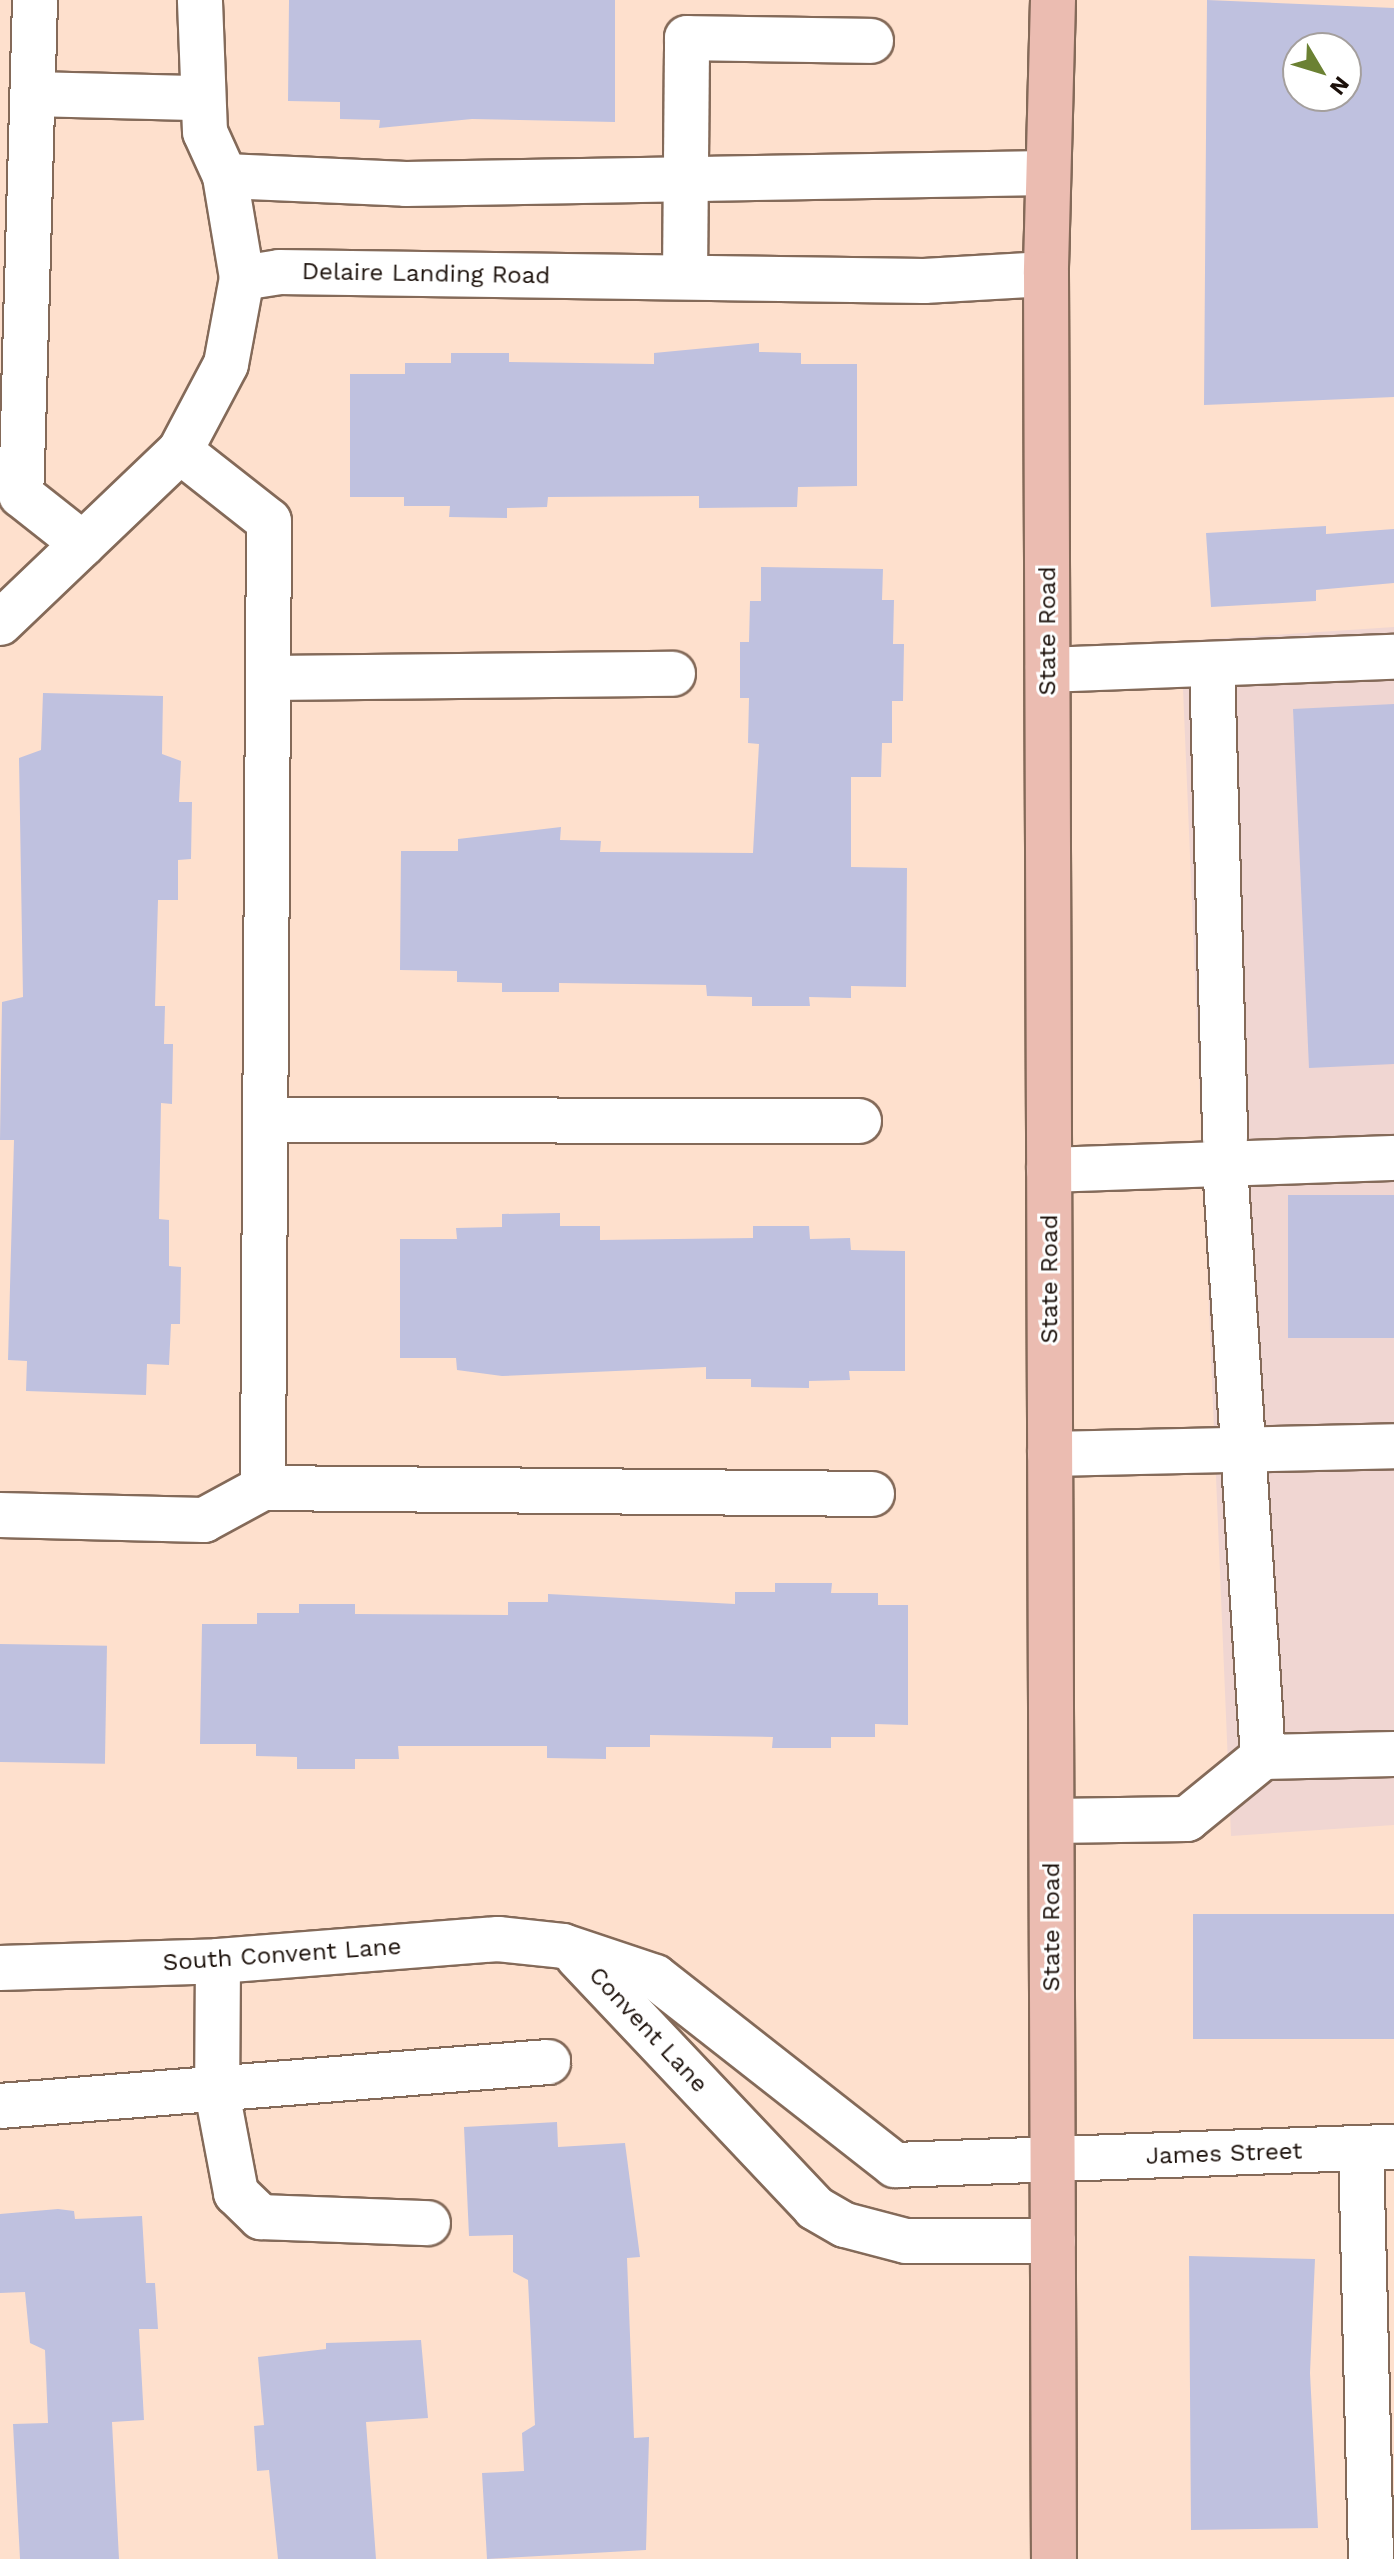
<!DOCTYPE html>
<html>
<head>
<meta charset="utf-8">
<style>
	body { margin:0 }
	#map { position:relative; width:1394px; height:2559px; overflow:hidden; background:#fee0cd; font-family:"Work Sans",sans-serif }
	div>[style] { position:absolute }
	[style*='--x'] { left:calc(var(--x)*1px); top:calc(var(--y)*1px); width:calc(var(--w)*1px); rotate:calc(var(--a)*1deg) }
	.commercial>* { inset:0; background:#f0d6d2 }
	.building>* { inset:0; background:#bfc1df; transform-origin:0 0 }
	.roads { filter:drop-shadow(2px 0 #846a59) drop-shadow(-2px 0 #846a59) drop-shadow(0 2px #846a59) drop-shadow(0 -2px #846a59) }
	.minor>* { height:44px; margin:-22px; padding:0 22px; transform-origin:22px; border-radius:22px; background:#fff }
	.major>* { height:44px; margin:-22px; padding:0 22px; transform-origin:22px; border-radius:22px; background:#ebbcb1 }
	span { translate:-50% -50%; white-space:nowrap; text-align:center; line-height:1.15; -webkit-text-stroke:6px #fff; paint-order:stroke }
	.street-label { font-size:24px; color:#1b100a }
	.north { position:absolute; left:1282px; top:32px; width:80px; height:80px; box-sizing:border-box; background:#fff; border:2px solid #a49f9d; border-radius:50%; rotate:128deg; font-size:22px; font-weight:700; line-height:32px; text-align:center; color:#1b100a }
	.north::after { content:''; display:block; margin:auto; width:28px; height:36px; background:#6b8133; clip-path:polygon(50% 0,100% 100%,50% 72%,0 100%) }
</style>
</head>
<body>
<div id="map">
	<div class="commercial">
		<i style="clip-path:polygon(1394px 627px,1394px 1825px,1231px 1836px,1181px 641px)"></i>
	</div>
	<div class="building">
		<i style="clip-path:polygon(289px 0,615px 0,615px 122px,472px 119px,379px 128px,380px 120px,340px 119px,340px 102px,288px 101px)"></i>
		<i style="clip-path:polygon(evenodd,1207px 0,1394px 8px,1394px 397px,1204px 405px,1207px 0,1298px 48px,1346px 48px,1346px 96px,1298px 96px,1298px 48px)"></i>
		<i style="clip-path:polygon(759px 343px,759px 352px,801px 353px,801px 364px,857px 364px,857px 486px,798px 487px,797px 507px,699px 508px,699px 496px,548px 497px,547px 507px,507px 508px,507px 518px,449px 517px,450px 506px,404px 506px,404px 497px,350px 497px,350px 374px,405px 374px,405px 363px,451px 363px,451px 353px,509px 353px,509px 362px,654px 364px,654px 353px)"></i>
		<i style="clip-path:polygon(1326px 526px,1326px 534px,1394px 529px,1394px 583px,1316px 590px,1316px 601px,1211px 607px,1206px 533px)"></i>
		<i style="clip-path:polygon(761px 567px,883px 569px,882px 600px,894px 600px,893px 644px,904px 644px,903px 701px,892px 701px,892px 743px,882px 743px,881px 777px,851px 777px,851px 867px,907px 868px,906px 987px,851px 986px,851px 998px,809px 997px,810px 1006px,752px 1006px,752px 997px,707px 996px,706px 985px,559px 983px,559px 992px,502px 992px,502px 983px,457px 982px,457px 971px,400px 970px,401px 851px,458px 851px,458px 839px,561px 827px,560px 840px,601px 841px,600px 852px,753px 853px,759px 744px,748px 743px,749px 698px,740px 698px,740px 642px,749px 642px,750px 601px,761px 601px)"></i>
		<i style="clip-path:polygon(43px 693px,163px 696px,162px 754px,181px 761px,179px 802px,192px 802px,191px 859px,178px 860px,178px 900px,158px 900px,155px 1006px,165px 1006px,164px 1044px,173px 1044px,172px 1104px,161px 1103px,159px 1219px,169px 1220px,169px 1266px,181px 1267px,180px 1324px,171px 1324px,169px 1365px,147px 1364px,146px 1395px,26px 1391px,27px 1361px,8px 1360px,14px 1140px,0 1140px,2px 1002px,23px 997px,19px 758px,41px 750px)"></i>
		<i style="clip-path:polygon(1394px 704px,1394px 1064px,1309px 1068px,1293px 709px)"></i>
		<i style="left:1394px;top:1195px;width:143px;height:106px;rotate:90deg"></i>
		<i style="clip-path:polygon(560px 1213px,560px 1226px,600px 1226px,600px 1240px,753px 1238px,753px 1226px,809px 1226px,810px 1239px,850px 1238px,851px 1250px,905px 1251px,905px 1371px,849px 1371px,850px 1380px,809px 1381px,809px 1388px,751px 1387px,751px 1379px,706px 1379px,706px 1367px,502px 1376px,457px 1370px,456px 1358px,400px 1358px,400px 1239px,457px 1239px,456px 1228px,502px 1227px,502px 1214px)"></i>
		<i style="clip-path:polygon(775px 1583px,832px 1583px,831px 1593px,878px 1593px,878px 1605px,908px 1605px,908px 1725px,875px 1724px,875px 1737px,831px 1737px,831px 1748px,772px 1748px,773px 1737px,650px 1735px,650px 1747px,606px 1747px,606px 1759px,547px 1758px,547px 1746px,398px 1746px,399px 1759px,355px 1759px,355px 1769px,297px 1769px,297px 1757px,256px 1756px,256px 1744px,200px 1744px,202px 1624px,257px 1624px,257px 1613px,299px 1613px,299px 1604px,355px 1604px,355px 1614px,508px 1615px,508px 1602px,548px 1602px,548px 1594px,735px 1604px,735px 1592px,775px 1592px)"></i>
		<i style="left:0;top:1644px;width:107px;height:118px;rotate:1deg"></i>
		<i style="left:1394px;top:1914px;width:125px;height:201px;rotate:90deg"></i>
		<i style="clip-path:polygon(557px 2122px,558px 2147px,625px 2143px,640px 2257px,627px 2258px,634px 2438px,649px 2437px,646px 2550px,487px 2559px,482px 2473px,524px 2471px,522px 2433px,535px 2425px,528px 2280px,513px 2272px,513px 2235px,469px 2236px,464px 2127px)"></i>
		<i style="clip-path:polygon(58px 2209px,74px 2211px,75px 2219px,142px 2216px,146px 2283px,155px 2283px,158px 2329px,139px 2329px,144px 2420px,112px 2422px,119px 2559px,20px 2559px,13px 2424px,48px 2423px,45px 2350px,30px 2343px,25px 2292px,0 2293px,0 2214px)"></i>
		<i style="clip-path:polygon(1189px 2256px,1315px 2259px,1310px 2373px,1318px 2528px,1191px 2530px)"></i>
		<i style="clip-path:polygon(421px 2340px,428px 2418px,366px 2422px,376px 2559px,278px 2559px,269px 2470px,257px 2471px,254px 2426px,264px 2425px,258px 2357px,326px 2349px,326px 2343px)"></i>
	</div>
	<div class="roads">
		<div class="minor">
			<i style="--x:35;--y:0;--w:495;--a:91.6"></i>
			<i style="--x:21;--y:495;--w:79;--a:38.3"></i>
			<i style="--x:33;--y:94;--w:168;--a:1.4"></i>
			<i style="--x:225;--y:176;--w:181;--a:2.5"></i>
			<i style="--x:406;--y:184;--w:641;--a:-0.98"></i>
			<i style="--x:685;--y:277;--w:239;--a:-89.5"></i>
			<i style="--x:687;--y:38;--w:184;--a:0.9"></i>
			<i style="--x:242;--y:278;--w:37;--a:-9"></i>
			<i style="--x:279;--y:272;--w:645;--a:0.8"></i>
			<i style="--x:924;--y:281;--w:122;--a:-3.3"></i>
			<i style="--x:180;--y:451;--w:113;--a:38.2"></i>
			<i style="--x:269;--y:521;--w:967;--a:90.36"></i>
			<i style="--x:263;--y:1488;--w:609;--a:0.56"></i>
			<i style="--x:0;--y:623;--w:249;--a:-43.7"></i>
			<i style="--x:180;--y:451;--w:98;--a:-62.1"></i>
			<i style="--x:226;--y:364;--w:87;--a:-79.5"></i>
			<i style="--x:242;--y:278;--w:103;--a:-99.5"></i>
			<i style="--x:225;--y:176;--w:48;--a:-114.4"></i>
			<i style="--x:205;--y:132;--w:132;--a:-92.2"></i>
			<i style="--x:1212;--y:664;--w:475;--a:88.4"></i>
			<i style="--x:1048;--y:670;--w:346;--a:-2.2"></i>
			<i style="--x:269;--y:678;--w:404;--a:-0.6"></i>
			<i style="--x:265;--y:1120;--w:594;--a:0.1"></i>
			<i style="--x:1225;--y:1165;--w:593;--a:86.33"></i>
			<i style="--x:1049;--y:1170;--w:345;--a:-2"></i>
			<i style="--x:1050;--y:1454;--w:344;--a:-1.3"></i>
			<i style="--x:0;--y:1515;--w:204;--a:1.4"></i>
			<i style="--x:204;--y:1520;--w:67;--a:-28.5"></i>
			<i style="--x:1052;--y:1821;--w:135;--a:-0.8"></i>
			<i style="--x:1187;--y:1819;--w:98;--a:-39.2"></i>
			<i style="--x:1263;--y:1757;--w:131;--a:-1.3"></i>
			<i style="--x:578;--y:1957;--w:345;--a:46.6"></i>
			<i style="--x:815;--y:2208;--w:34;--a:30"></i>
			<i style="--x:845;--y:2225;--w:63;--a:14.7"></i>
			<i style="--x:906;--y:2241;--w:147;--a:0"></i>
			<i style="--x:218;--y:1961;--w:131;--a:90.4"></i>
			<i style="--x:217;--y:2092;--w:103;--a:79.3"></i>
			<i style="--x:236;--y:2193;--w:35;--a:44"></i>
			<i style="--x:261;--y:2217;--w:167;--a:2.1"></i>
			<i style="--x:0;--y:1968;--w:218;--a:-1.8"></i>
			<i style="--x:218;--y:1961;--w:281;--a:-4.5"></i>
			<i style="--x:498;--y:1939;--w:65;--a:6.1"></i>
			<i style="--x:563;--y:1946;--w:97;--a:18.6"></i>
			<i style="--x:655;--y:1977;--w:305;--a:38.1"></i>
			<i style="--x:895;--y:2165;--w:499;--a:-2.1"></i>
			<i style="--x:0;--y:2106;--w:550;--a:-4.59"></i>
			<i style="--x:1361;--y:2149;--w:410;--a:88.6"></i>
		</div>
		<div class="major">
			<i style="--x:1053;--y:0;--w:274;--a:91.5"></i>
			<i style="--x:1046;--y:274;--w:2285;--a:89.8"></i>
		</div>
	</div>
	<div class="street-label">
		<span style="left:426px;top:274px;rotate:1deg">Delaire Landing Road</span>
		<span style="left:1048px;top:631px;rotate:-90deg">State Road</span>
		<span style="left:1050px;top:1279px;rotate:-90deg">State Road</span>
		<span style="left:1052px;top:1927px;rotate:-90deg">State Road</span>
		<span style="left:282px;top:1955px;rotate:-4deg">South Convent Lane</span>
		<span style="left:648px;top:2030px;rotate:47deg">Convent Lane</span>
		<span style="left:1224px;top:2154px;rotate:-2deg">James Street</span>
	</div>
	<div class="north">N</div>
</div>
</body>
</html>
